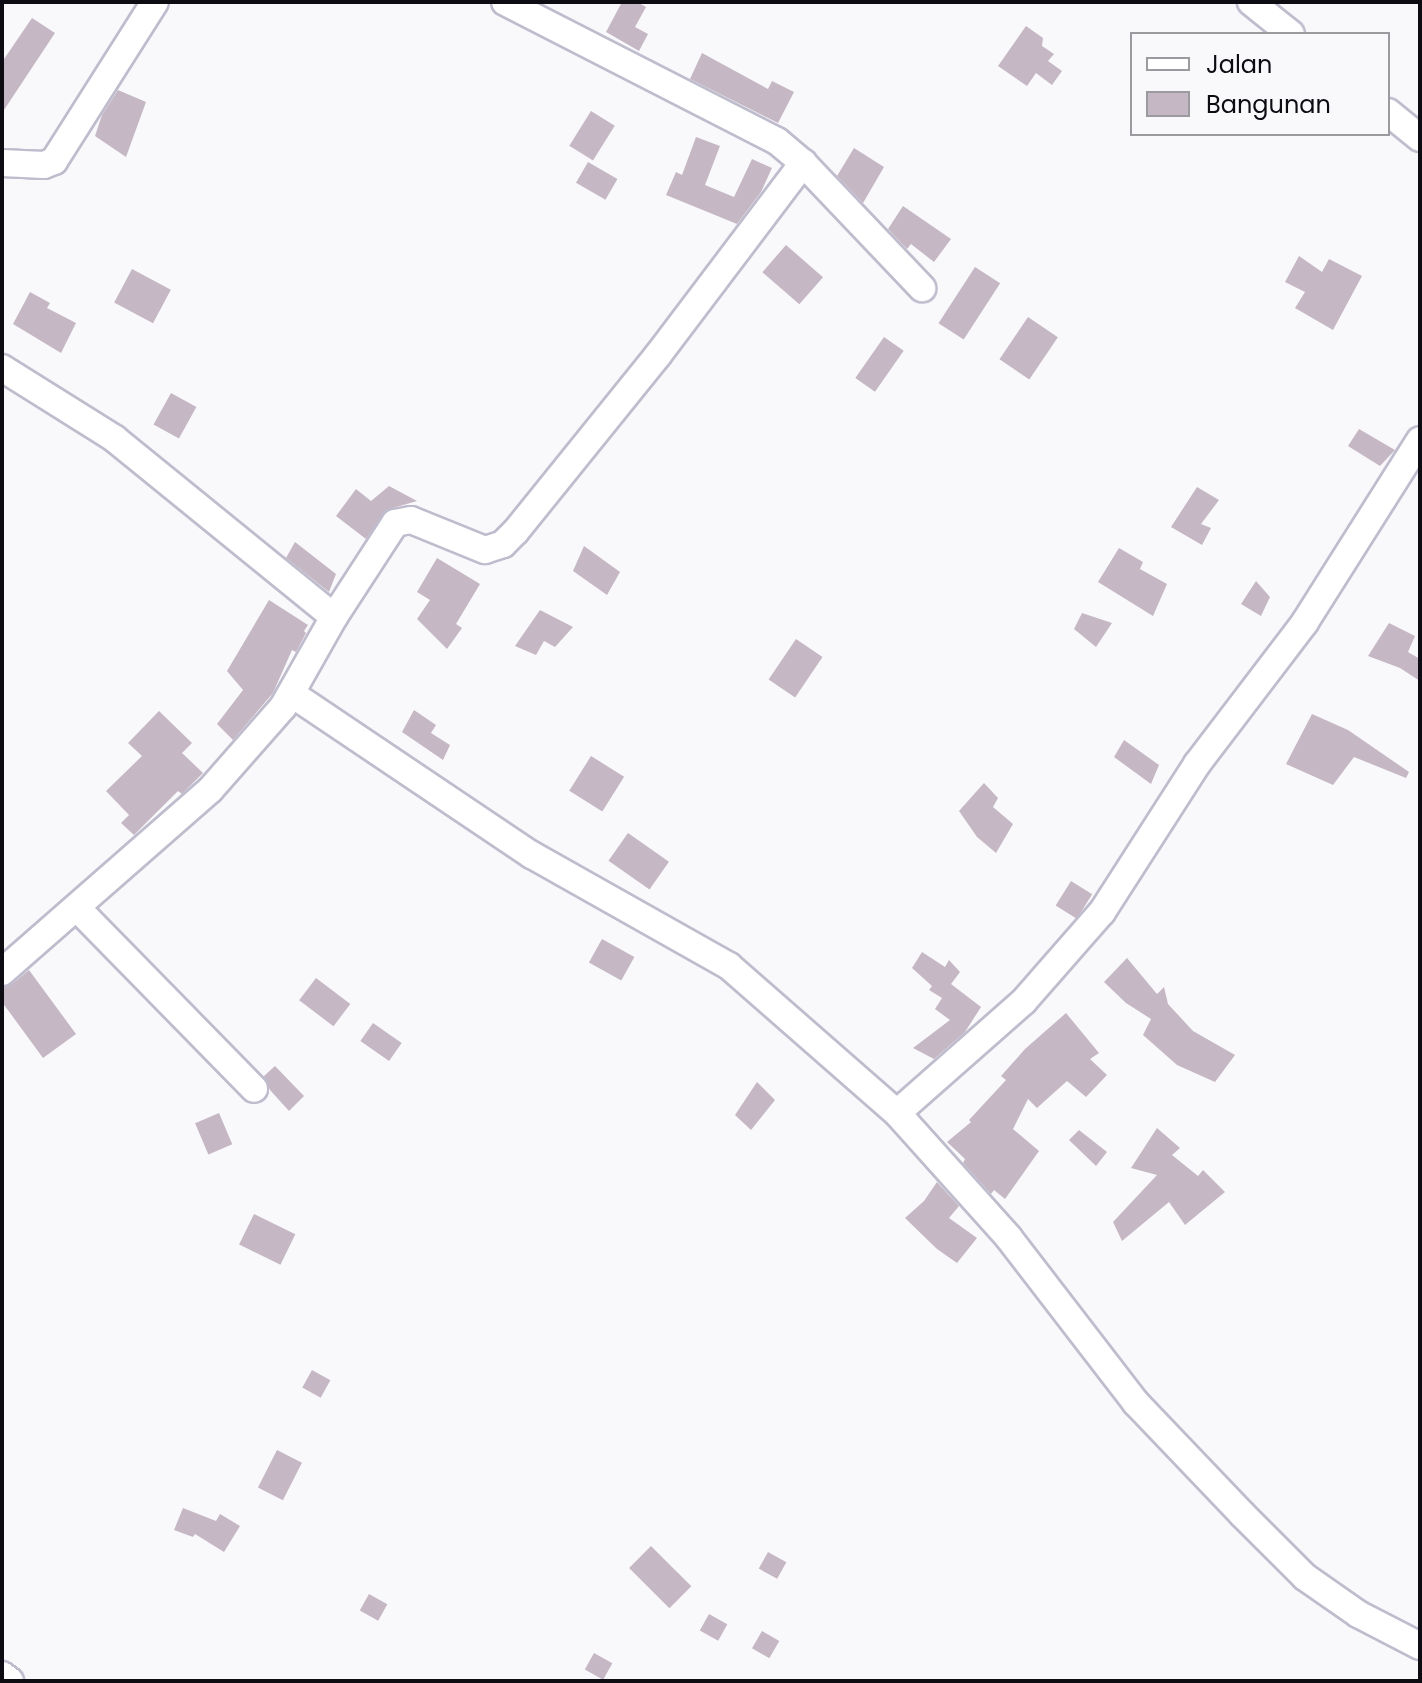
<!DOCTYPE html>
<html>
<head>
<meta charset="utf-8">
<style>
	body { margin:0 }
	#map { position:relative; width:1422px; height:1683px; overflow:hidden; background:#f9f9fc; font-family:Poppins,sans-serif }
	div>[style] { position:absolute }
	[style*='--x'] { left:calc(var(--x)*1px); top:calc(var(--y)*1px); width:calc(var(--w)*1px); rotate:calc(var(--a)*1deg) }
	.building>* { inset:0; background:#c5b7c4; transform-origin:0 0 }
	.roads { filter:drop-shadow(2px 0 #bfbccd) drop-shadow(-2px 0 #bfbccd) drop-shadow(0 2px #bfbccd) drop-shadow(0 -2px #bfbccd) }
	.minor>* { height:26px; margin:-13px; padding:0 13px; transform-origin:13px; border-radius:13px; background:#fff }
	span { translate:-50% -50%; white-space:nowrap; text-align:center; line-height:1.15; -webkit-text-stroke:7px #f9f9fc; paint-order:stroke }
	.frame { position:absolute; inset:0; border:4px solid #0d0c12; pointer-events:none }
	.legend { position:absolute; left:1130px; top:32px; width:260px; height:104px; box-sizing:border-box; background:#f9f9fc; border:2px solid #9b9a9e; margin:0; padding:10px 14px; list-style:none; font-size:24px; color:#0d0c12 }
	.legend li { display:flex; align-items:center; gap:16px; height:40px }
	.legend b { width:40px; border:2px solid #9b9a9e }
</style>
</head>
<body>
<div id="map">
	<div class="building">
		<i style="clip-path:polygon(622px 2px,637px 2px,646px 7px,635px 27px,648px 34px,639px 51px,606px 32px)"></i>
		<i style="clip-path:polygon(32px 18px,55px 33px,2px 113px,2px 62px)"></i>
		<i style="clip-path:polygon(1026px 26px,1043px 38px,1042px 46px,1054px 54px,1048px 61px,1062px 71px,1052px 85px,1036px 73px,1027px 86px,998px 66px)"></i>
		<i style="clip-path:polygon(702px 53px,768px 89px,772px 81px,794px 92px,778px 123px,690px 79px)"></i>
		<i style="clip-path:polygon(118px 90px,146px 102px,126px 157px,95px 136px,102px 115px)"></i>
		<i style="left:591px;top:111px;width:28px;height:41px;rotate:32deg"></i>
		<i style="clip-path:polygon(696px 137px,720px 146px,705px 185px,734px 197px,752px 159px,772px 168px,761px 192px,737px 224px,666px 195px,676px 172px,682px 175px)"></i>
		<i style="clip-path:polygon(854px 148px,884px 167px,863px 203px,837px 176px)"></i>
		<i style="left:588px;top:162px;width:34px;height:24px;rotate:30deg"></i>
		<i style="clip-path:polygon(903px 206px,951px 239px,934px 262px,911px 244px,907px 249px,888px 229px)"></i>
		<i style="left:786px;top:245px;width:49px;height:36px;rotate:41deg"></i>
		<i style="clip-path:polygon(1299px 256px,1322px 272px,1329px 259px,1362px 276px,1333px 330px,1295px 308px,1305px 292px,1285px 282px)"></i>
		<i style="left:975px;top:267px;width:30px;height:67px;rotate:33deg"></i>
		<i style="left:132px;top:269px;width:44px;height:38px;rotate:28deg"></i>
		<i style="clip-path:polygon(30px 292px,50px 303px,47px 308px,76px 323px,61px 353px,13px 324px)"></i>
		<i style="left:1028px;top:317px;width:36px;height:51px;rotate:34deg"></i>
		<i style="left:884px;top:337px;width:24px;height:50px;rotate:35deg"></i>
		<i style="left:171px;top:393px;width:29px;height:36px;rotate:29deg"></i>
		<i style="clip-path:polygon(1359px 429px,1395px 450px,1380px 466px,1348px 446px)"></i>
		<i style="clip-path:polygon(389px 486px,417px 501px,386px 510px,366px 539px,336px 516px,356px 489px,371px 501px)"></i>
		<i style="clip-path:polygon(1197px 487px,1219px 500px,1201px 524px,1211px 528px,1202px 545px,1171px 527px)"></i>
		<i style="clip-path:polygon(295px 542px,336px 574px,329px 592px,286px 558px)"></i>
		<i style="clip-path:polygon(584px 546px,620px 572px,607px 595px,573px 571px)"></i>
		<i style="clip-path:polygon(1119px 548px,1143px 562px,1140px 569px,1167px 584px,1153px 616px,1098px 582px)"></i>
		<i style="clip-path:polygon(437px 558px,480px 584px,456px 624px,462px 628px,447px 649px,417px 619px,430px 600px,417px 592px)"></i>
		<i style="clip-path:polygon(1256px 581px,1270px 597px,1261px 616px,1241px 604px)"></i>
		<i style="clip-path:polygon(269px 600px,308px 625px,304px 631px,306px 633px,296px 652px,292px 650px,273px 693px,233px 740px,217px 724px,243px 690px,227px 671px)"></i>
		<i style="clip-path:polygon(540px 610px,573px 627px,555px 647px,544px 641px,536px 655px,515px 646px)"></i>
		<i style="clip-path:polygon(1082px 613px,1112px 623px,1096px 647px,1074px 629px)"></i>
		<i style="clip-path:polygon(1389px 623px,1415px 636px,1408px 652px,1420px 659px,1420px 681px,1400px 668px,1368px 656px)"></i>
		<i style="left:796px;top:639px;width:32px;height:49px;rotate:34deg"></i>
		<i style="clip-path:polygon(414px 710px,436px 725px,431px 733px,450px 745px,443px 760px,402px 732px)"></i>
		<i style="clip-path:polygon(159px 711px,192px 743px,182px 753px,203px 773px,182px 794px,178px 791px,134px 835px,121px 823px,129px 815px,106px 791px,142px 756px,128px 743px)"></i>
		<i style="clip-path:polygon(1312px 714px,1348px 730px,1409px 772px,1406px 778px,1354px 757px,1333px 785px,1286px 764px)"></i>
		<i style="clip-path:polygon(1124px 740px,1159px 765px,1151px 784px,1114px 757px)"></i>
		<i style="left:591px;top:756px;width:39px;height:41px;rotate:32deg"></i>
		<i style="clip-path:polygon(984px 783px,998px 798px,993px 807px,1013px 824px,996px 853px,977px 837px,959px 811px)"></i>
		<i style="left:628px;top:833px;width:50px;height:34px;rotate:35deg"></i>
		<i style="left:1071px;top:881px;width:25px;height:29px;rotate:32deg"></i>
		<i style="left:602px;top:939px;width:37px;height:27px;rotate:29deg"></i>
		<i style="clip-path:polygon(922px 952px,945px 967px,949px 960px,960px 972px,951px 984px,981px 1007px,965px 1032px,934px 1059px,913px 1048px,950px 1020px,935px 1009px,942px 998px,929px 990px,932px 986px,912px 968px)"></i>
		<i style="clip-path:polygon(1127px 958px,1157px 994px,1164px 987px,1168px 1004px,1193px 1031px,1235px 1055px,1215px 1082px,1177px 1065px,1143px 1035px,1151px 1019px,1126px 1003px,1104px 982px)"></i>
		<i style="clip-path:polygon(29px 970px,76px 1034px,43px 1058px,2px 1002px,2px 988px,12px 984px)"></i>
		<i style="left:316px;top:978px;width:43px;height:28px;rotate:37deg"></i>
		<i style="clip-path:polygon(1066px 1013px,1099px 1053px,1090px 1059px,1107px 1075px,1086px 1097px,1067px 1081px,1037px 1108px,1028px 1099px,1013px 1129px,1039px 1151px,1005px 1199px,994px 1190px,991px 1194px,963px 1163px,965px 1159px,947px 1142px,971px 1122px,969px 1120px,1006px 1080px,1001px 1076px,1025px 1049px)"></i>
		<i style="left:373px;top:1023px;width:35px;height:22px;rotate:35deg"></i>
		<i style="clip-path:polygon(275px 1066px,304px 1096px,289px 1111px,270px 1090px,264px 1076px)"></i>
		<i style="clip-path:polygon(757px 1082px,775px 1100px,751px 1130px,735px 1115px)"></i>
		<i style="left:219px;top:1113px;width:34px;height:26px;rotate:67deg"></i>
		<i style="clip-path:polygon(1157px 1128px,1180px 1148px,1172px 1155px,1198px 1176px,1203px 1170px,1225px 1192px,1185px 1225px,1169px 1202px,1122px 1241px,1113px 1222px,1157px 1175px,1131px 1168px)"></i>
		<i style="clip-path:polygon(1079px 1130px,1107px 1152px,1096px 1166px,1069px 1140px)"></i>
		<i style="clip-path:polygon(937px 1182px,959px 1206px,949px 1218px,977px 1238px,957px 1263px,937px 1249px,905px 1218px,924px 1201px)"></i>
		<i style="left:254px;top:1214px;width:46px;height:34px;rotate:26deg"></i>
		<i style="left:312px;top:1370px;width:21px;height:20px;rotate:29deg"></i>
		<i style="left:277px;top:1450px;width:28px;height:42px;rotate:27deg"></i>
		<i style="clip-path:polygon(183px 1508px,216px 1521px,220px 1514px,240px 1526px,224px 1552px,195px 1534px,193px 1537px,174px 1530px)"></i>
		<i style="left:651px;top:1546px;width:57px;height:31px;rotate:45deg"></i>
		<i style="left:768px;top:1552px;width:21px;height:19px;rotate:29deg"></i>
		<i style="left:369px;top:1594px;width:21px;height:19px;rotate:29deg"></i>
		<i style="left:709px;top:1614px;width:21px;height:19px;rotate:29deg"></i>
		<i style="left:762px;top:1631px;width:20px;height:20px;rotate:30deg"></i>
		<i style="left:594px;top:1653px;width:21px;height:19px;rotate:29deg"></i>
	</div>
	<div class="roads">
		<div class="minor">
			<i style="--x:505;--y:2;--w:305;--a:27.1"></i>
			<i style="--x:777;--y:141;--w:34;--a:40"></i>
			<i style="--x:803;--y:163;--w:173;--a:46.4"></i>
			<i style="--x:1251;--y:2;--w:51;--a:38.7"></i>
			<i style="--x:1388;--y:112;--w:41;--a:39.1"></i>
			<i style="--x:2;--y:163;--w:42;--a:2.7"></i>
			<i style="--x:44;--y:165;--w:11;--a:-22"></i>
			<i style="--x:54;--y:161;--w:188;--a:-57.6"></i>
			<i style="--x:2;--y:368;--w:133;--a:32.1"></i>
			<i style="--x:115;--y:439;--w:282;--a:39.1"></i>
			<i style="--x:292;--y:694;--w:289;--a:33.9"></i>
			<i style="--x:532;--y:855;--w:226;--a:29.4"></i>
			<i style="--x:729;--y:966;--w:223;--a:41.2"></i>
			<i style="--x:897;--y:1113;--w:168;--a:48.1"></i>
			<i style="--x:1009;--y:1238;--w:208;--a:52.4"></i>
			<i style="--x:1136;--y:1403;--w:153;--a:46.3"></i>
			<i style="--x:1242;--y:1514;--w:89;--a:45"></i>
			<i style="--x:1305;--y:1577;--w:65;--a:34.9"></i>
			<i style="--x:1358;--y:1614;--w:70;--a:27.3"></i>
			<i style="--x:77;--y:908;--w:253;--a:45.6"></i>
			<i style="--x:2;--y:972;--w:276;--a:-41.2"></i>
			<i style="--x:210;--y:790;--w:111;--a:-48.7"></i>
			<i style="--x:283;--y:707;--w:103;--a:-60.5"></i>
			<i style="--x:334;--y:617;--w:112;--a:-57"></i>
			<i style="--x:395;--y:523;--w:16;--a:-11"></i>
			<i style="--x:411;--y:520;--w:80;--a:22.1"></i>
			<i style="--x:485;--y:550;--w:19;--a:-18"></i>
			<i style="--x:503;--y:544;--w:18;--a:-45"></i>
			<i style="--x:516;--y:531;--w:226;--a:-51.1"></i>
			<i style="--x:658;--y:355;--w:241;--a:-52.9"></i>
			<i style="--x:897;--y:1113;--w:169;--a:-41.4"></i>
			<i style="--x:1024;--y:1001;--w:118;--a:-48.8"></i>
			<i style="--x:1102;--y:912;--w:176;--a:-57.3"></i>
			<i style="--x:1197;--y:764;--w:178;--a:-52.7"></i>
			<i style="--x:1305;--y:622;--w:215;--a:-57.7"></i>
			<i style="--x:2;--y:1675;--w:10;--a:37"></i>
		</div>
	</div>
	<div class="frame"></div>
	<ul class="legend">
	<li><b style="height:10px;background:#fff"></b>Jalan</li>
	<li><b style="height:22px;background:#c5b7c4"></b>Bangunan</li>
	</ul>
</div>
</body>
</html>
